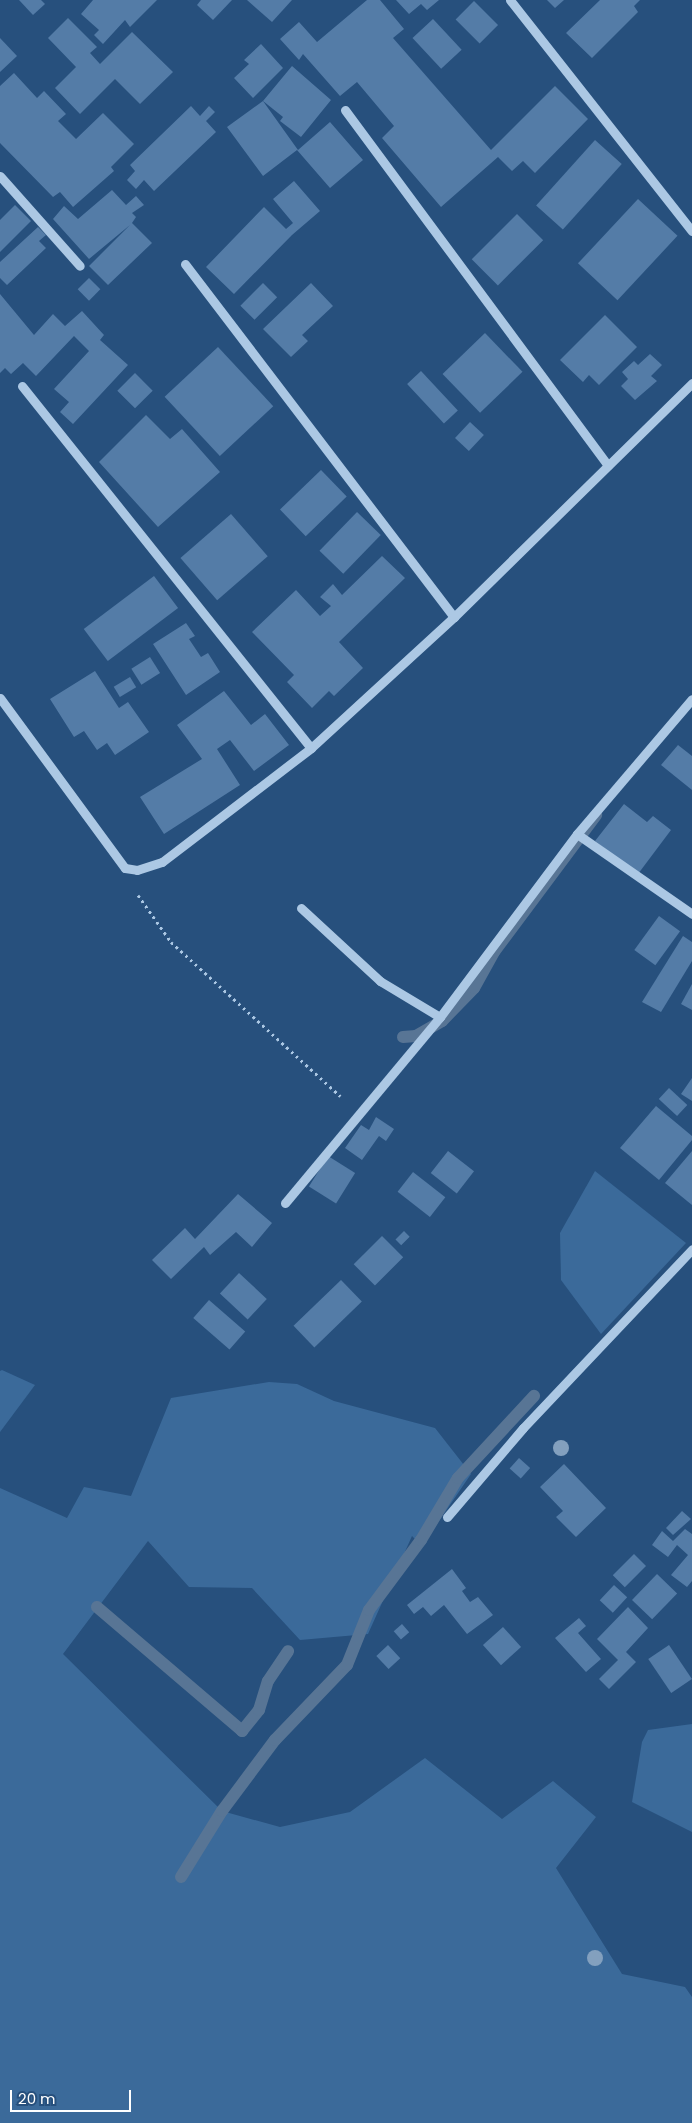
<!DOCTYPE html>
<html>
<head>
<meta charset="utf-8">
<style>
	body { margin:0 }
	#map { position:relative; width:692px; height:2123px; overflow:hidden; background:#27507d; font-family:Poppins,sans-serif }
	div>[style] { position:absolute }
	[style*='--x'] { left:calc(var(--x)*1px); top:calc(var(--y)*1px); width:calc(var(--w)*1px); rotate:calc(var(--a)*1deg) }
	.green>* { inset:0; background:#3b6a9a }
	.stream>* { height:12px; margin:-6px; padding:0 6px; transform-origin:6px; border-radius:6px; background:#587595 }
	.building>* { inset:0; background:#547ca7; transform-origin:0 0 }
	.path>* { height:3px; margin-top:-1.5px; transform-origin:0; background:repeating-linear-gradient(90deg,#acc8e4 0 2.5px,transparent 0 6.5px) }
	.minor>* { height:9px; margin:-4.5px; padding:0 4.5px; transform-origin:4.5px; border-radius:4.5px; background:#acc8e4 }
	.trees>* { width:16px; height:16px; margin:-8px; border-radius:50%; background:#83a0be }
	span { translate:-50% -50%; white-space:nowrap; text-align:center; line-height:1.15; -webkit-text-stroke:4.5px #27507d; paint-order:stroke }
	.scale { position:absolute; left:10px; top:2090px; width:121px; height:22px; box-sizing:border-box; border:2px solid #fff; border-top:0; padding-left:6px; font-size:15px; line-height:18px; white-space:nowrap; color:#fff; -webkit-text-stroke:4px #27507d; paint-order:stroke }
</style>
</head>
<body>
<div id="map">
	<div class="green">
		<i style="clip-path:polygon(595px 1171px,686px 1243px,601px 1334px,561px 1280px,560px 1233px)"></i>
		<i style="clip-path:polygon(2px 1370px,35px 1385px,0 1432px,0 1371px)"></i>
		<i style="clip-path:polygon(269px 1382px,297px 1384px,334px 1401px,435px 1428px,471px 1474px,422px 1546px,412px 1536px,368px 1634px,300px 1640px,252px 1588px,189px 1587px,148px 1541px,63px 1654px,222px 1811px,280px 1827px,350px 1812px,425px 1758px,502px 1819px,553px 1781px,596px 1817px,556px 1868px,622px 1974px,685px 1987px,692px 1997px,692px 2123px,0 2123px,0 1488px,67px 1518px,84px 1487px,131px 1496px,171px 1398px)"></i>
		<i style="clip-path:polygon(692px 1724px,692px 1832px,632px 1802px,642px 1742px,648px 1730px)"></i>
	</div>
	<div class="stream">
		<i style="--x:403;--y:1037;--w:13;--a:-4"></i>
		<i style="--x:416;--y:1036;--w:30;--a:-30"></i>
		<i style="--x:442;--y:1021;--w:46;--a:-45.9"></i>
		<i style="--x:474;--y:988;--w:41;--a:-60.9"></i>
		<i style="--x:494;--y:952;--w:171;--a:-53.3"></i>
		<i style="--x:97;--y:1607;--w:191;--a:40.5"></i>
		<i style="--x:242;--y:1731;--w:27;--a:-51"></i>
		<i style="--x:259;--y:1710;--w:30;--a:-73"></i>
		<i style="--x:268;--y:1681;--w:36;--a:-56"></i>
		<i style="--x:181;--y:1877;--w:78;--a:-58.2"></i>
		<i style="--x:222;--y:1811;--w:89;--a:-53.3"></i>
		<i style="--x:275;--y:1740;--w:104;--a:-46.2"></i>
		<i style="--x:347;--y:1665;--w:59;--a:-68.2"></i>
		<i style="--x:369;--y:1610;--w:87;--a:-53.4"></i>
		<i style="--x:421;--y:1540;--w:72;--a:-59.2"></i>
		<i style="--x:458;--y:1478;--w:112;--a:-47.2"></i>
	</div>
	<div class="building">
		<i style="clip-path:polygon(19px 0,41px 0,45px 4px,33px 15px)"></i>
		<i style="clip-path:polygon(93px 0,157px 0,130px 27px,125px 20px,103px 44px,94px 35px,99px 30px,81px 14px)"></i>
		<i style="clip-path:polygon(201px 0,232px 0,213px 20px,197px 5px)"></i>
		<i style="clip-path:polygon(247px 0,292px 0,272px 22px)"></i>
		<i style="clip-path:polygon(367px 0,380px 0,404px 29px,393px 38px,491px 150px,555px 86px,588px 119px,535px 173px,523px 161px,512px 171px,498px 157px,441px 207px,382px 138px,394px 126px,357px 82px,340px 96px,303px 54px,299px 60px,280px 39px,299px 22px,317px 42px)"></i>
		<i style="clip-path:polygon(396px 0,439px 0,427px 10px,421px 4px,409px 14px)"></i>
		<i style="clip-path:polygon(547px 0,564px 0,555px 8px)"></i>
		<i style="clip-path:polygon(600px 0,640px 0,634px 6px,638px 12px,592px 58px,566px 33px)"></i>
		<i style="left:474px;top:1px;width:34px;height:26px;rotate:45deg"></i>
		<i style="clip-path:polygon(68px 18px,97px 47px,90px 53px,100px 64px,132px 32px,173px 72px,140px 104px,115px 79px,80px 114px,55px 88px,76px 67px,48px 38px)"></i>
		<i style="left:433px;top:19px;width:42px;height:28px;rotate:47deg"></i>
		<i style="clip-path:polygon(0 38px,17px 56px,0 72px)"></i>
		<i style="clip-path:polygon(261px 44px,283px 68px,253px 98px,234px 78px,249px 64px,244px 60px)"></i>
		<i style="clip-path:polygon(292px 66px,331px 100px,301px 137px,280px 121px,283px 117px,263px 101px)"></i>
		<i style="clip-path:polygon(14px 73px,37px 98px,44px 91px,66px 114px,58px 121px,76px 139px,103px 113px,134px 144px,111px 167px,114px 171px,73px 207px,60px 192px,53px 197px,0 143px,0 86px)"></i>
		<i style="clip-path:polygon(263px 101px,298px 150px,330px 122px,363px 160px,330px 188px,297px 150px,263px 176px,227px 127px)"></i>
		<i style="clip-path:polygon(191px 106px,200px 116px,209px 106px,215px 112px,206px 121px,216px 132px,154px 191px,144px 180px,136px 189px,127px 180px,135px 171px,130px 165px)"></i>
		<i style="left:595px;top:140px;width:36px;height:88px;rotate:42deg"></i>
		<i style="clip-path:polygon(294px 181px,320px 211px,292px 235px,234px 294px,206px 267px,264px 207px,286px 229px,293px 223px,273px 199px)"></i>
		<i style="clip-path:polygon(112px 190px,126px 205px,136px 196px,144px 205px,132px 213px,136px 217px,132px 223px,152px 243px,108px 285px,89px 266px,130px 225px,89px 259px,53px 219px,64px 206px,78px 219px)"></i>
		<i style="left:638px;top:199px;width:54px;height:88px;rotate:43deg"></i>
		<i style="clip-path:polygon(15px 205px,31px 221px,0 252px,0 220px)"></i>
		<i style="left:517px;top:214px;width:37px;height:64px;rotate:45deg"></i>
		<i style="clip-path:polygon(38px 227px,46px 235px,39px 241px,46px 248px,7px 285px,0 278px,0 262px)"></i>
		<i style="left:89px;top:278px;width:16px;height:16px;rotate:45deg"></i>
		<i style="left:263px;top:283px;width:20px;height:32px;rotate:45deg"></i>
		<i style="clip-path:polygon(311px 283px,333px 306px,302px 335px,308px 341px,291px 357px,263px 329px)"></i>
		<i style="clip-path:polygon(0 294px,34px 335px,53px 314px,65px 326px,82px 311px,104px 335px,100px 340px,128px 365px,73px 424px,60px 412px,69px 402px,54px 389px,89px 351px,74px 336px,36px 376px,23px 363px,11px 374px,5px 368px,0 373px)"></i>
		<i style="clip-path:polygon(605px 315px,637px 347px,599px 385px,589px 375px,583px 382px,560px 360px)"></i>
		<i style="left:485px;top:333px;width:54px;height:59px;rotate:46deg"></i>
		<i style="left:218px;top:347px;width:81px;height:73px;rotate:47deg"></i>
		<i style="clip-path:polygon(650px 354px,662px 365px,651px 376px,657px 381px,635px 400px,621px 386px,628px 379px,622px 372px,634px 361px,638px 365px)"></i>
		<i style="left:421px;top:371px;width:54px;height:19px;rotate:47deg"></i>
		<i style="left:135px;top:373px;width:25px;height:25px;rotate:45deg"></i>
		<i style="clip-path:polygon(146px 415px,170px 439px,182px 429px,220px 472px,158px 527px,99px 462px)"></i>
		<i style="left:470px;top:422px;width:19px;height:22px;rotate:43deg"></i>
		<i style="left:321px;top:470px;width:37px;height:57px;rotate:46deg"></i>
		<i style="left:357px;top:512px;width:33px;height:54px;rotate:44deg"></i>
		<i style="left:231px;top:514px;width:56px;height:67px;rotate:49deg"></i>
		<i style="clip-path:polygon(382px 556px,405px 578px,339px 642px,363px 668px,334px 696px,329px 691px,312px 708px,287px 682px,294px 675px,252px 632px,296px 590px,320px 616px,331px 606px,320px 597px,333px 584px,342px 595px)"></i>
		<i style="left:154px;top:576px;width:40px;height:88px;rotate:53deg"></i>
		<i style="clip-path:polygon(186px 623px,195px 636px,189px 639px,201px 657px,208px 653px,220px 672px,186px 695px,153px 644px)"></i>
		<i style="left:150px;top:657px;width:19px;height:22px;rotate:58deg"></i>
		<i style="clip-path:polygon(95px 671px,119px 708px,128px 702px,149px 732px,115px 755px,107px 743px,97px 750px,84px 731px,74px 737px,50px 699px)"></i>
		<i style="left:130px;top:677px;width:12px;height:19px;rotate:59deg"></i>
		<i style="clip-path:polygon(224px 691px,251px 725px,265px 714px,289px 745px,254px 771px,230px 740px,217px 749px,240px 785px,164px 834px,140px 797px,202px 759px,177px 725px)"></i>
		<i style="clip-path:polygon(678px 745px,692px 756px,692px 790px,661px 765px)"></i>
		<i style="clip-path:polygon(624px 804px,647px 822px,653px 816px,671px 830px,638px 874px,595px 841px)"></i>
		<i style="left:659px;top:916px;width:26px;height:42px;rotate:36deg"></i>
		<i style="clip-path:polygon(683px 936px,692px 942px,692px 961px,661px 1012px,642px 1002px)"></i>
		<i style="clip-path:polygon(692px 984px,692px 1010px,681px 1004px)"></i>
		<i style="clip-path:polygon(692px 1078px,692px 1101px,681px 1094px)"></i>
		<i style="left:669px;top:1088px;width:25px;height:15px;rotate:43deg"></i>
		<i style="clip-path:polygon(656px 1106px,692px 1136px,692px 1140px,659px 1180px,620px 1148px)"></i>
		<i style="clip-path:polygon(376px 1117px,394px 1129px,386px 1141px,379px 1136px,362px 1160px,345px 1148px,361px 1125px,369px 1130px)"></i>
		<i style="left:448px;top:1151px;width:33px;height:28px;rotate:38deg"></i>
		<i style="clip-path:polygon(692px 1151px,692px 1205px,665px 1183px)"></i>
		<i style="left:328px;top:1156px;width:32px;height:36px;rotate:32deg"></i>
		<i style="left:413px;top:1172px;width:41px;height:25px;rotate:38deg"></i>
		<i style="clip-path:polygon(238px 1194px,272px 1223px,252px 1247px,236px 1232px,210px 1255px,204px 1247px,171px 1279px,152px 1260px,185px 1228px,195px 1239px)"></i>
		<i style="left:404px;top:1231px;width:8px;height:12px;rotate:45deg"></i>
		<i style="left:382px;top:1236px;width:30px;height:40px;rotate:45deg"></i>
		<i style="left:239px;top:1273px;width:38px;height:28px;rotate:43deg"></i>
		<i style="left:341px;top:1280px;width:30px;height:66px;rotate:46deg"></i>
		<i style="left:209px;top:1300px;width:48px;height:24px;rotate:41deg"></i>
		<i style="left:519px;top:1458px;width:15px;height:14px;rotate:42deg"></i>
		<i style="clip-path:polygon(564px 1464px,606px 1508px,576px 1537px,556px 1517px,563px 1511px,540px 1487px)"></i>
		<i style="clip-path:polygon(682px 1511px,691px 1519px,673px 1535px,666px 1528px)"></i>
		<i style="clip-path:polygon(685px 1529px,692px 1534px,692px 1581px,687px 1587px,671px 1575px,688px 1555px,677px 1545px,668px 1557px,652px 1545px,662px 1531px,673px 1541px)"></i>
		<i style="left:634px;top:1554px;width:17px;height:30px;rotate:45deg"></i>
		<i style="clip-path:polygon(452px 1569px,466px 1588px,462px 1591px,470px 1602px,478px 1597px,493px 1615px,467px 1634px,444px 1605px,431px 1616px,423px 1607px,414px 1614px,407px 1605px)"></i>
		<i style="left:657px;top:1574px;width:28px;height:36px;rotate:44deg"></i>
		<i style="left:614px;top:1585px;width:18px;height:21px;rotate:43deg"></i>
		<i style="clip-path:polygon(628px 1607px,648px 1628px,626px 1652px,636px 1662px,609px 1689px,599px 1679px,618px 1660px,597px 1639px)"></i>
		<i style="clip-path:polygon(579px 1618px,586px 1626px,578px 1633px,601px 1659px,586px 1672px,555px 1638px)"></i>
		<i style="left:402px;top:1624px;width:11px;height:11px;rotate:49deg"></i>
		<i style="left:503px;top:1627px;width:27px;height:27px;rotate:48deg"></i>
		<i style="left:388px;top:1645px;width:18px;height:16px;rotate:47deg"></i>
		<i style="left:669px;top:1645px;width:41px;height:25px;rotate:56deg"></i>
	</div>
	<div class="path">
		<i style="--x:138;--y:895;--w:57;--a:54.9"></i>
		<i style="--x:171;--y:942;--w:229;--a:42.3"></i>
	</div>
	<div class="minor">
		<i style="--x:510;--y:0;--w:294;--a:51.8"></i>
		<i style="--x:345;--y:110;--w:442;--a:53.5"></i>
		<i style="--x:0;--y:176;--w:120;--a:48.4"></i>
		<i style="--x:185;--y:264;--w:444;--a:52.7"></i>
		<i style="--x:22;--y:386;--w:463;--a:51.4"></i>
		<i style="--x:0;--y:698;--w:211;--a:53.7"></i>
		<i style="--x:125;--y:868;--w:12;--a:9"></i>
		<i style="--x:137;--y:870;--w:26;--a:-18"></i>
		<i style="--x:162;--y:862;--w:188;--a:-37.4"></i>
		<i style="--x:311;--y:748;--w:194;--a:-42.5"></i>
		<i style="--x:454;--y:617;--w:334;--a:-44.5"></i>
		<i style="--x:577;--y:834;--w:140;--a:34.8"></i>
		<i style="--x:301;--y:908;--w:108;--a:42.7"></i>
		<i style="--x:380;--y:981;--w:70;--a:31"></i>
		<i style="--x:285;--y:1203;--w:242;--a:-50.2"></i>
		<i style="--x:440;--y:1017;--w:229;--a:-53.2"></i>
		<i style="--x:577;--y:834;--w:177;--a:-49.6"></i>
		<i style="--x:447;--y:1517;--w:117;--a:-49.5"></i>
		<i style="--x:523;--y:1428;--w:246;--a:-46.6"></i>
	</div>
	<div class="trees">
		<i style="left:561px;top:1448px"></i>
		<i style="left:595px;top:1958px"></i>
	</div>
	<div class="scale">20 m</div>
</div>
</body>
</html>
